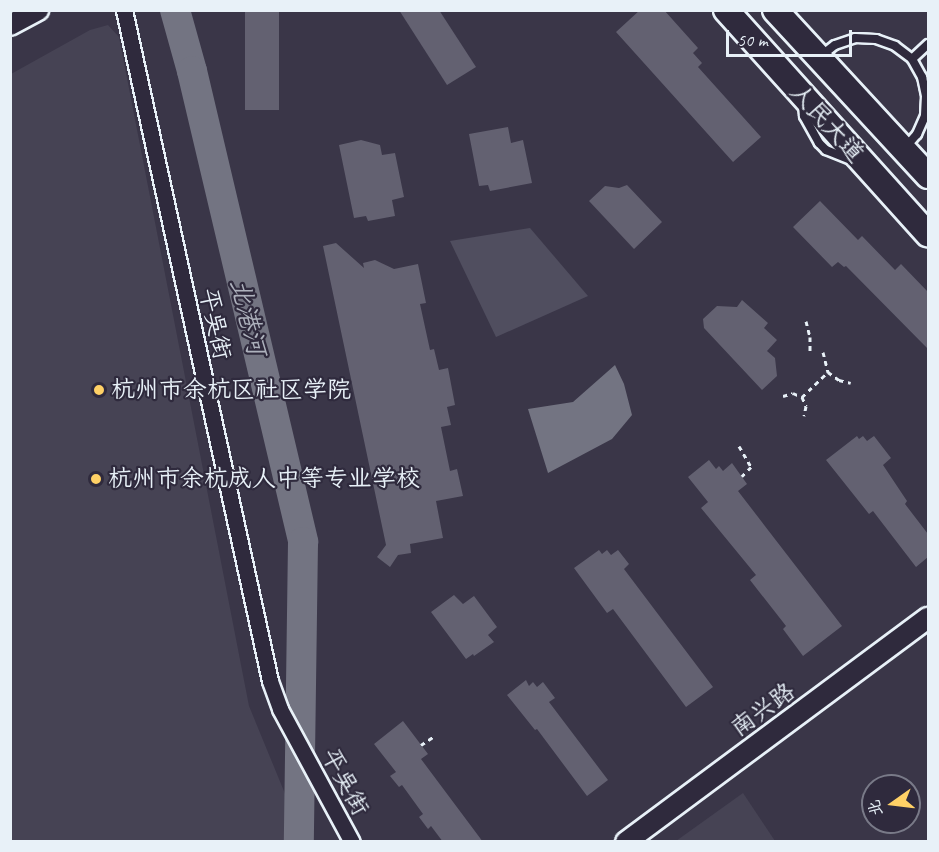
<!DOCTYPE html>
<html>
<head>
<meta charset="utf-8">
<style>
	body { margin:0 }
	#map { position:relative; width:939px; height:852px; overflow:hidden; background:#3a3648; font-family:Caveat,"LXGW WenKai TC",sans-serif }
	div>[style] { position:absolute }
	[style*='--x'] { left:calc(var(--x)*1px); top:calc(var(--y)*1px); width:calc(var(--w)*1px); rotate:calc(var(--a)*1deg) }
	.built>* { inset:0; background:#464354 }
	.green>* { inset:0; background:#504e5f }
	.water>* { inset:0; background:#737482 }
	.river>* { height:30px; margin:-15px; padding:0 15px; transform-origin:15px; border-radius:15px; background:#737482 }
	.building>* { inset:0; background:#636171; transform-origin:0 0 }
	.path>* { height:3px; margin-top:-1.5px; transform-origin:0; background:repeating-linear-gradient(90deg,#e8f1f8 0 4.5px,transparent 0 9px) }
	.roads { filter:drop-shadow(2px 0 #e8f1f8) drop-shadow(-2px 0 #e8f1f8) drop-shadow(0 2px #e8f1f8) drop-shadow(0 -2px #e8f1f8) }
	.service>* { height:8px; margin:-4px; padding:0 4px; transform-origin:4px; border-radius:4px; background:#2f2a3d }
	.minor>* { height:15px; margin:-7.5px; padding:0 7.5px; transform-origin:7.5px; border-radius:7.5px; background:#2f2a3d }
	.tertiary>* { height:20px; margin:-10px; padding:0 10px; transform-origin:10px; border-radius:10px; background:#2f2a3d }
	.primary>* { height:24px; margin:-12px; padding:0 12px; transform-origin:12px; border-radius:12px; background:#2f2a3d }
	.dots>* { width:16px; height:16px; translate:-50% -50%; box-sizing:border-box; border:3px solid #2f2a3d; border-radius:50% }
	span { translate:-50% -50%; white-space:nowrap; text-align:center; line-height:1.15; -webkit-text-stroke:4.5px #2f2a3d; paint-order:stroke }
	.street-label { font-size:24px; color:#e8f1f8 }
	.poi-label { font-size:24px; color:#e8f1f8 }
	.left { translate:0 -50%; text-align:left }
	.water-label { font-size:26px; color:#aeb2bd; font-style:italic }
	.frame { position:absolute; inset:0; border:12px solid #e8f1f8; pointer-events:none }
	.north { position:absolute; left:861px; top:774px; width:60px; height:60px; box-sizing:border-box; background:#2f2a3d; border:2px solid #797a88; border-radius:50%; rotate:256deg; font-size:16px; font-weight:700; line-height:24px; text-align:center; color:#e8f1f8 }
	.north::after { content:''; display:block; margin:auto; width:21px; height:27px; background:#ffd166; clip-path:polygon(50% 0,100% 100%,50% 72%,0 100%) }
	.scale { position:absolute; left:726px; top:30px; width:126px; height:27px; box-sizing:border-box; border:3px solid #e8f1f8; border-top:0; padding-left:8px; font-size:18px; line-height:21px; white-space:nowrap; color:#e8f1f8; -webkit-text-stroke:4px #2f2a3d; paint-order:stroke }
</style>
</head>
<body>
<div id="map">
	<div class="built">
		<i style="clip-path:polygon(108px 25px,119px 37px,249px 706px,295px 818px,293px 841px,11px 841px,11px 74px,90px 30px)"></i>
		<i style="clip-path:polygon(743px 793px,775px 841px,676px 841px)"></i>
	</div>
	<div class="green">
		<i style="clip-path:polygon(530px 228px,588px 296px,496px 337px,450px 241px)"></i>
	</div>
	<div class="water">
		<i style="clip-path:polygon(615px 365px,624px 384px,632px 415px,612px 439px,548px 473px,528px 409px,573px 402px)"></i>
		<i style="clip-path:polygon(295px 818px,308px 841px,293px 841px)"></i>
	</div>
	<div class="river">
		<i style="--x:175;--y:10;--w:63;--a:74.4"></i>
		<i style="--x:192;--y:71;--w:484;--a:76.7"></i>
		<i style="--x:303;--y:542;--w:300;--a:90.8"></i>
	</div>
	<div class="building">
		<i style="left:245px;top:10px;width:34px;height:100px"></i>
		<i style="clip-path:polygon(399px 10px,439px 10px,476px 67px,447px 85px)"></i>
		<i style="clip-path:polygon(640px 10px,664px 10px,698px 48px,693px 53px,702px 63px,698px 67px,761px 137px,733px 162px,616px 32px)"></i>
		<i style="clip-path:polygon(508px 127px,511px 143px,523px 140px,532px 183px,490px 191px,488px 185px,479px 186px,469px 134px)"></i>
		<i style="clip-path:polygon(361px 140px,380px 145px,382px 155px,395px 153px,404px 197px,392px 200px,395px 216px,368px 221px,366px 216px,354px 218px,339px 145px)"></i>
		<i style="clip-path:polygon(627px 185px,662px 222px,634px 249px,589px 201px,605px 186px,619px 188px)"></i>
		<i style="clip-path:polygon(820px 201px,858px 240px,862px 236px,895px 270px,901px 264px,928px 292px,928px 349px,846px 266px,844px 267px,838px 262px,832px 267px,793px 227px)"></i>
		<i style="clip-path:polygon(336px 243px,364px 268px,363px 263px,375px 260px,394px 269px,418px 264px,426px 303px,420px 304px,430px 350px,434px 349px,439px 370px,448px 368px,455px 405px,447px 407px,451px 425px,441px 427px,450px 471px,457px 469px,463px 496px,436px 501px,443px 538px,410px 544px,411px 553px,398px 555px,390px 567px,377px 557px,386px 545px,323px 246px)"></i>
		<i style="clip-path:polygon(742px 300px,768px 323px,764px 328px,777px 340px,767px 351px,775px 358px,777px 376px,762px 390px,704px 328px,703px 319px,717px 306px,737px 307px)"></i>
		<i style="clip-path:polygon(857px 436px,859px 439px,863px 436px,867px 441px,874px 436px,891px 458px,883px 465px,907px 501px,905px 504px,928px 534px,928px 557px,916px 567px,873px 511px,869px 514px,826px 460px)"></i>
		<i style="clip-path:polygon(709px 460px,716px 469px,719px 466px,723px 471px,732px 463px,747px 484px,738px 491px,842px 626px,803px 656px,783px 629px,786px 626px,750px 580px,756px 575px,701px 508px,708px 502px,688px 477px)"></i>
		<i style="clip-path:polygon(599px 550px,602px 554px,607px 550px,611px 555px,618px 550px,629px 564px,624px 569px,713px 687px,686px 707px,613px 609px,607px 613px,574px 568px)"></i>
		<i style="clip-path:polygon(454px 595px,463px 604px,474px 596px,497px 627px,488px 635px,494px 642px,474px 656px,473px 654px,466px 659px,431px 612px)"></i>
		<i style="clip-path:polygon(526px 680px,529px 686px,533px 682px,537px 687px,543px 682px,555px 698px,549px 702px,608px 780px,587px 796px,537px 729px,535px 730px,507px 695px)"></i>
		<i style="clip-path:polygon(403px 721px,428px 754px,421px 759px,483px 842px,443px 842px,431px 826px,428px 829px,419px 817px,423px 814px,402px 785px,399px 787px,390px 776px,396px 772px,374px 744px)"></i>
	</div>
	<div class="path">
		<i style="--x:806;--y:321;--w:16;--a:76"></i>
		<i style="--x:810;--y:337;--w:16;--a:90"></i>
		<i style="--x:823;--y:352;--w:21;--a:76"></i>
		<i style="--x:828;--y:372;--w:14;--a:36"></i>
		<i style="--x:839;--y:380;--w:12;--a:14"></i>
		<i style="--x:783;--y:396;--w:10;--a:-17"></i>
		<i style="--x:793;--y:393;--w:10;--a:24"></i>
		<i style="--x:802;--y:397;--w:10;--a:66"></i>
		<i style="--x:806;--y:406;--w:10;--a:101"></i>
		<i style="--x:802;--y:397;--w:36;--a:-44"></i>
		<i style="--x:739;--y:446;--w:24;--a:60"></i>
		<i style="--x:751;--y:467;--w:13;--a:135"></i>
		<i style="--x:421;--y:745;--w:14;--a:-34"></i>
	</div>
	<div class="roads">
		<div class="service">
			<i style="--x:822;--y:55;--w:16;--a:-38"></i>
			<i style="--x:835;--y:45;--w:21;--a:-19"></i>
			<i style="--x:855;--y:38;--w:21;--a:3"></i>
			<i style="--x:876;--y:39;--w:20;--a:20"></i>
			<i style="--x:895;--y:46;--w:21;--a:37"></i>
			<i style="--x:912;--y:59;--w:21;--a:61"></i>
			<i style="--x:922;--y:77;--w:19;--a:78"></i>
			<i style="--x:926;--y:96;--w:20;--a:93"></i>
			<i style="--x:925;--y:116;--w:20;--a:114"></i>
			<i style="--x:917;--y:134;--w:18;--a:131"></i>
			<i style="--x:912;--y:59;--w:22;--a:-43"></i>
			<i style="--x:803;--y:105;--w:11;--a:85"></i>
			<i style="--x:804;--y:116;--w:31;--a:61"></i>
			<i style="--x:819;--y:143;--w:10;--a:45"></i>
			<i style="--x:826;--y:150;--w:29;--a:22"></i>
		</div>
		<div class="minor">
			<i style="--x:124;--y:10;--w:687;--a:77.72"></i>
			<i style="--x:270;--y:681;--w:30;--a:70"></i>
			<i style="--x:280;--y:709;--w:151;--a:61.6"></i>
		</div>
		<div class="tertiary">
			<i style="--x:10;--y:25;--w:32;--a:-28"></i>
			<i style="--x:626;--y:842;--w:376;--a:-36.6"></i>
		</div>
		<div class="primary">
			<i style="--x:726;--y:10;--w:302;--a:48"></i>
			<i style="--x:775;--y:10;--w:226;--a:47.3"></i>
		</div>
	</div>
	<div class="dots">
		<i style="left:99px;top:390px;background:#ffd166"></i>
		<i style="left:96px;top:479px;background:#ffd166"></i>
	</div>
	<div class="street-label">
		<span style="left:827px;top:123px;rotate:48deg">人民大道</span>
		<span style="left:215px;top:324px;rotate:78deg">平吴街</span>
		<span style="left:763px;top:710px;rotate:-36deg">南兴路</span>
		<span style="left:345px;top:782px;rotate:62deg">平吴街</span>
	</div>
	<div class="poi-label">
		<span class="left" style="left:111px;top:390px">杭州市余杭区社区学院</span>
		<span class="left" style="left:108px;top:479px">杭州市余杭成人中等专业学校</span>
	</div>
	<div class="water-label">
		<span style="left:248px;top:317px;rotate:76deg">北港河</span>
	</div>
	<div class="frame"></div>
	<div class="north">北</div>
	<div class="scale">50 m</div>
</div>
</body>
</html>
